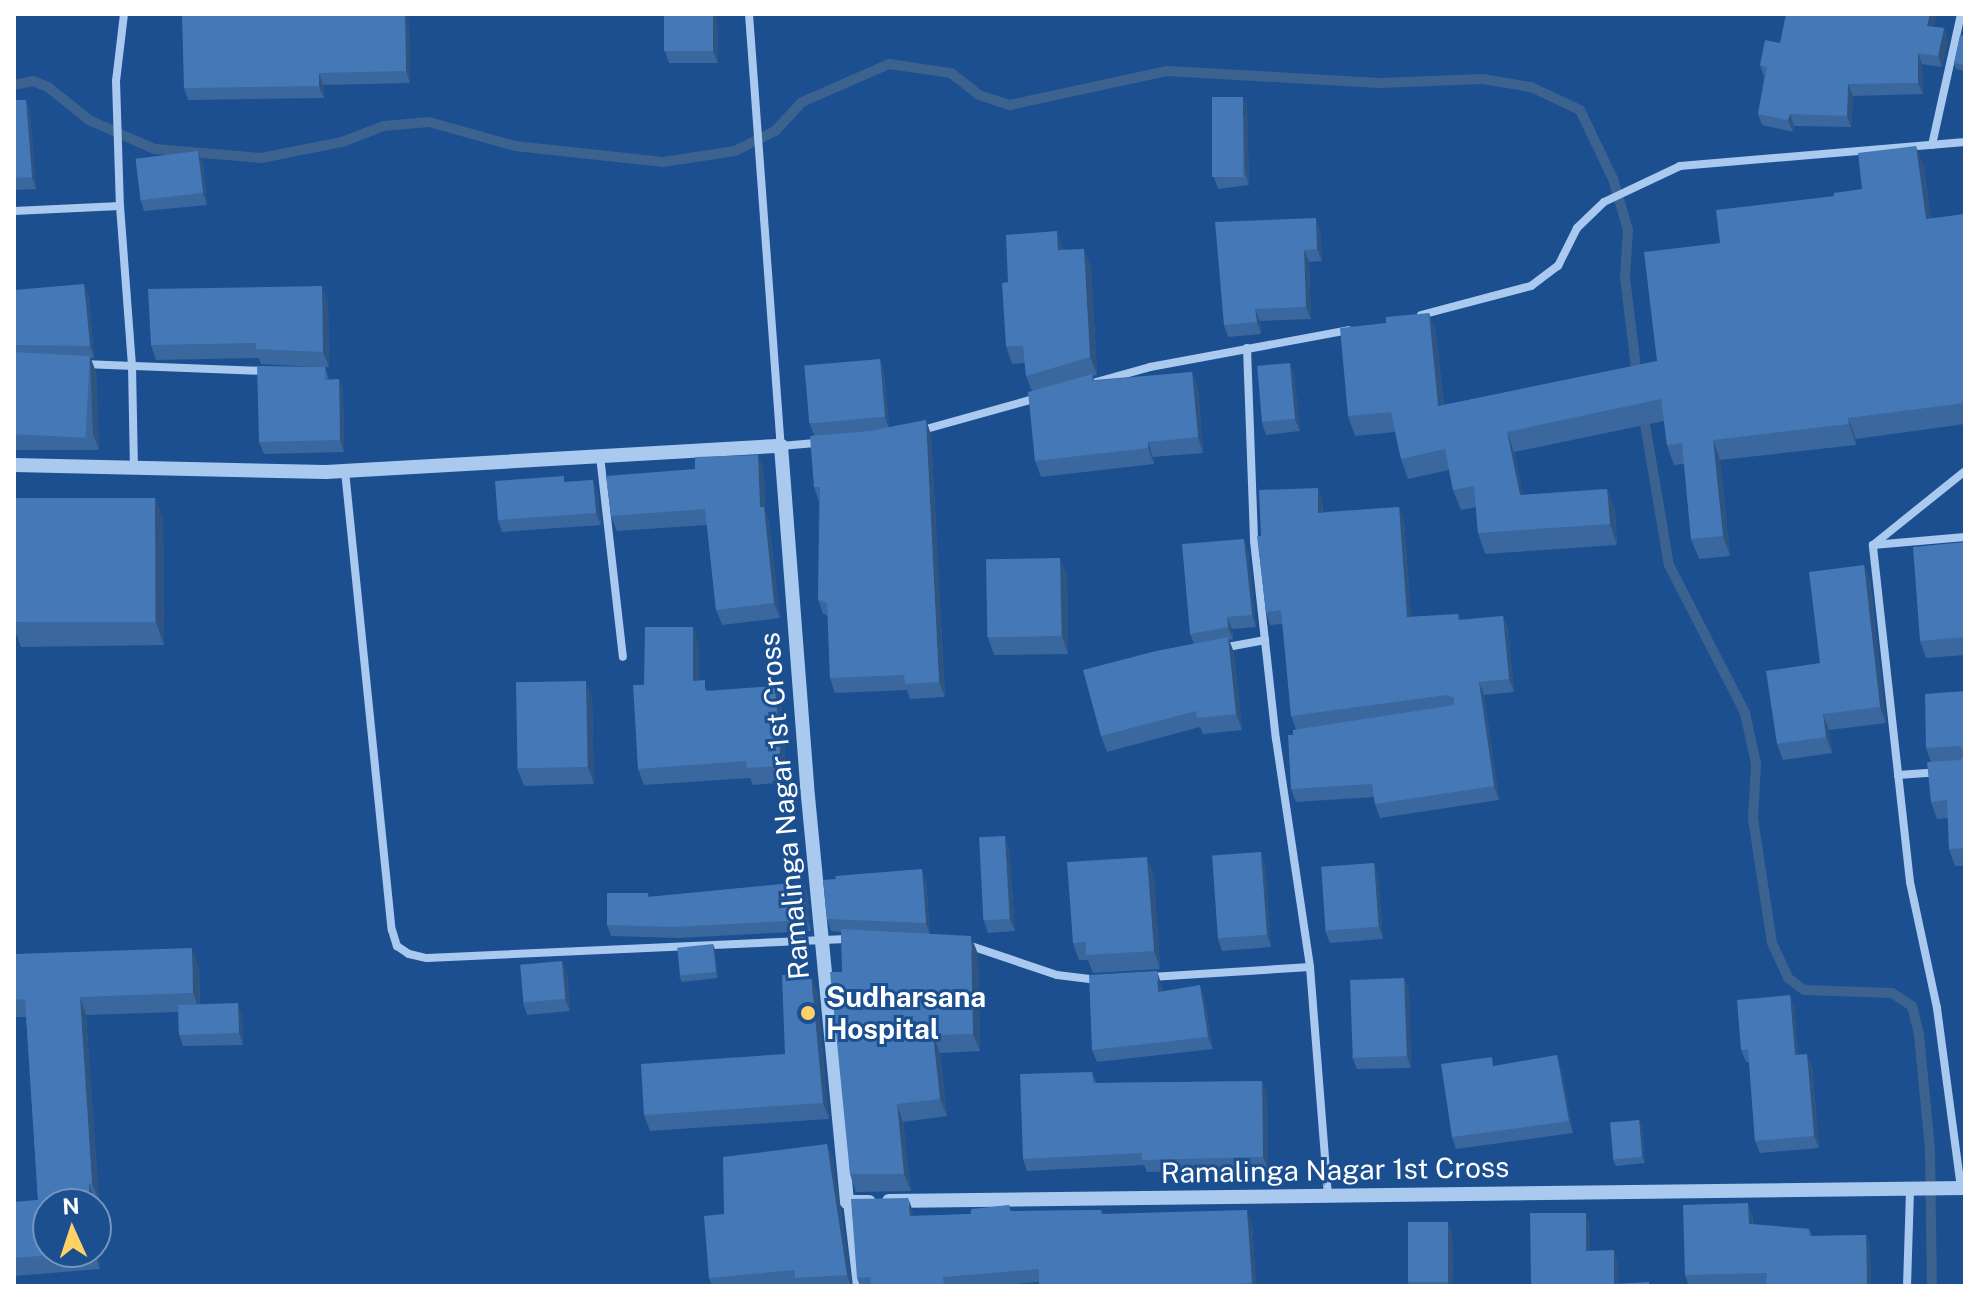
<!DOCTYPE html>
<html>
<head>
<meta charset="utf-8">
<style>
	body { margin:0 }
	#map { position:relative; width:1979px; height:1300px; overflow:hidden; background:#1b4f8f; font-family:"Public Sans",sans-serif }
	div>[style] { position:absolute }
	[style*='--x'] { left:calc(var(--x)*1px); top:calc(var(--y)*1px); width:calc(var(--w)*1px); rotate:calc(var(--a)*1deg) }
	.stream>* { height:10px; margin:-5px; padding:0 5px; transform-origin:5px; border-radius:5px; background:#3c6290 }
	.minor>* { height:8px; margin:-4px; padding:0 4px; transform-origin:4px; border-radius:4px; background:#a9c9ee }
	.tertiary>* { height:14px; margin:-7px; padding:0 7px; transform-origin:7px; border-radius:7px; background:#a9c9ee }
	.wall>* { inset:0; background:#3a679d }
	.shaded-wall>* { inset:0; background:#305480 }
	.building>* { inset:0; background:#4478b7; transform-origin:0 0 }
	.dots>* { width:22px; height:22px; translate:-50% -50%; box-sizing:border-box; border:4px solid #1b4f8f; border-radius:50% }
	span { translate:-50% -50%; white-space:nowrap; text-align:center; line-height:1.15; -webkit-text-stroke:6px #1b4f8f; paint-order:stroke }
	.street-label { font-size:28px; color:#fff }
	.poi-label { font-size:28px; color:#fff; font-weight:700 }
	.left { translate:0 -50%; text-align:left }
	.frame { position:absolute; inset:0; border:16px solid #fff; pointer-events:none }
	.north { position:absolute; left:32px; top:1188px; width:80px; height:80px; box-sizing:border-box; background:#1b4f8f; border:2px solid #7695bc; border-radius:50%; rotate:357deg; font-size:22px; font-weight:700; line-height:32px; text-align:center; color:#fff }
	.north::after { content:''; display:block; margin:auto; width:28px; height:36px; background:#ffd166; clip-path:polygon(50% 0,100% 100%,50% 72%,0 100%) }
</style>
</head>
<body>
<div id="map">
	<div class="stream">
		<i style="--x:14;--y:85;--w:19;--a:-12"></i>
		<i style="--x:33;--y:81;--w:16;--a:22"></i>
		<i style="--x:48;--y:87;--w:53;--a:38.8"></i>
		<i style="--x:89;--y:120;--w:71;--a:24"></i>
		<i style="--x:154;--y:149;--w:107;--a:4.8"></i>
		<i style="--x:261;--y:158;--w:83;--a:-11.2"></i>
		<i style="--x:342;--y:142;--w:45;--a:-20.9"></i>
		<i style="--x:384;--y:126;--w:45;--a:-5.1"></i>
		<i style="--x:429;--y:122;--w:89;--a:15.6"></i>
		<i style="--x:515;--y:146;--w:149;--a:6.2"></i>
		<i style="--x:663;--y:162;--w:73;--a:-8.7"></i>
		<i style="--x:735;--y:151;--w:45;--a:-26.6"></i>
		<i style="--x:775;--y:131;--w:40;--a:-47"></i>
		<i style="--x:802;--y:102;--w:95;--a:-23.6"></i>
		<i style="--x:889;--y:64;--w:63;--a:8.3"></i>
		<i style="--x:951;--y:73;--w:36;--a:38"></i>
		<i style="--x:979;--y:95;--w:33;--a:18"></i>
		<i style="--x:1010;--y:105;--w:161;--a:-12.2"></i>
		<i style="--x:1167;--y:71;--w:213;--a:3.2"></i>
		<i style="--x:1380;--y:83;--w:103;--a:-2.2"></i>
		<i style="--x:1483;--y:79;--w:49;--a:9.5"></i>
		<i style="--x:1531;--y:87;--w:54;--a:25.1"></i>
		<i style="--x:1580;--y:110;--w:76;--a:64.4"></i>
		<i style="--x:1613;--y:179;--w:53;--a:73.6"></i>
		<i style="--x:1628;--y:230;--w:47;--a:93.7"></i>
		<i style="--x:1625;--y:277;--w:100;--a:83.1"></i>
		<i style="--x:1643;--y:412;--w:155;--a:80.4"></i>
		<i style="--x:1669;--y:565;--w:166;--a:62.8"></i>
		<i style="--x:1745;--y:713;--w:52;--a:77.8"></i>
		<i style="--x:1756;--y:764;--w:55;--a:93.1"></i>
		<i style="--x:1753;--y:819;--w:125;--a:81.3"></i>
		<i style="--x:1772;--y:943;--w:38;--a:65"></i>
		<i style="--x:1788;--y:978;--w:20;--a:37"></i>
		<i style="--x:1804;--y:990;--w:88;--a:2"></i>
		<i style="--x:1892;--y:993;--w:24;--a:33"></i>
		<i style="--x:1912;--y:1006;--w:30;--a:76"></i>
		<i style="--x:1919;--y:1035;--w:116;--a:84.5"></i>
		<i style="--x:1930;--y:1150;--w:136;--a:89.2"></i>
	</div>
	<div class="minor">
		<i style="--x:124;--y:14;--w:67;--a:96.8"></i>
		<i style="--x:116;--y:81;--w:125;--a:88.2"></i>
		<i style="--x:120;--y:206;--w:160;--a:85.7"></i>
		<i style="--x:132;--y:366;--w:102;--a:88.9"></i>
		<i style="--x:749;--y:14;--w:433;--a:85.8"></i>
		<i style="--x:781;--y:446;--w:37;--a:-5"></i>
		<i style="--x:1932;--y:145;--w:134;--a:-77.5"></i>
		<i style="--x:14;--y:211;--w:106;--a:-2.7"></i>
		<i style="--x:1421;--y:315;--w:114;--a:-14.8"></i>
		<i style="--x:1531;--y:286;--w:34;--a:-37"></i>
		<i style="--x:1558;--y:266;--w:42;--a:-63.4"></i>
		<i style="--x:1577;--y:228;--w:37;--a:-44"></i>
		<i style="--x:1604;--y:202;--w:84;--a:-25.3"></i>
		<i style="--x:1680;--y:166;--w:286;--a:-4.8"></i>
		<i style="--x:1247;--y:348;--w:193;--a:87.9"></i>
		<i style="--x:1254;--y:541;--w:199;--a:83.7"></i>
		<i style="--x:1276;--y:739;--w:231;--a:81.5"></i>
		<i style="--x:1310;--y:967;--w:230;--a:85.5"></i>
		<i style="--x:83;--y:364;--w:182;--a:2.2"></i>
		<i style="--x:1096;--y:382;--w:56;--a:-15.5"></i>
		<i style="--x:1150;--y:367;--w:202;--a:-10.5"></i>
		<i style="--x:919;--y:431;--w:123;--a:-15.6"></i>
		<i style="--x:600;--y:456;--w:202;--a:83.5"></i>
		<i style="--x:345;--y:471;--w:461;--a:84.2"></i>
		<i style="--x:392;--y:930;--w:17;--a:73"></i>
		<i style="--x:397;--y:946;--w:14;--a:34"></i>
		<i style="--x:409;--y:954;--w:18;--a:13"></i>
		<i style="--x:427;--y:958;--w:425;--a:-2.6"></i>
		<i style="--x:1873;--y:545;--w:92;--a:-5"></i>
		<i style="--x:1222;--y:648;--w:44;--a:-10.5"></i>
		<i style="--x:1898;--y:775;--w:39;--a:-4"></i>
		<i style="--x:965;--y:944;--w:97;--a:18.6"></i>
		<i style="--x:1057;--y:975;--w:41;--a:7"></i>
		<i style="--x:1151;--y:977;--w:159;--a:-3.6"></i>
		<i style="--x:1961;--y:1188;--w:182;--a:-97.6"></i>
		<i style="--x:1937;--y:1008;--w:129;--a:-102.1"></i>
		<i style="--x:1910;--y:882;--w:339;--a:-96.3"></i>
		<i style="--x:1873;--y:545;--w:118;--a:-38.8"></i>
		<i style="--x:847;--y:1202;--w:85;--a:83.2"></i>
		<i style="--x:1907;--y:1286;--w:97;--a:-88.2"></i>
	</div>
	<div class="tertiary">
		<i style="--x:14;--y:465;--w:312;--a:1.3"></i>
		<i style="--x:326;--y:472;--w:456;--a:-3.3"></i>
		<i style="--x:781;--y:446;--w:341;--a:85.6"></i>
		<i style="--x:807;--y:786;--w:418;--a:84.5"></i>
		<i style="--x:847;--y:1202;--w:22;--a:0"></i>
		<i style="--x:889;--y:1201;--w:1076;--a:-0.69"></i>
	</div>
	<div class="wall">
		<i style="clip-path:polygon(717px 19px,718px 63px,669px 63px,665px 51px)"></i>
		<i style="clip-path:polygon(409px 20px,410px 83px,323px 85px,324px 98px,188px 100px,184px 88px)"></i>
		<i style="clip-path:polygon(1934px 27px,1944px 28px,1948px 40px,1942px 67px,1922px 64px,1923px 94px,1853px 96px,1851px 127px,1794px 126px,1793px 132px,1762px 125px,1758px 114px,1764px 77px,1760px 65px,1780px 43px)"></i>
		<i style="clip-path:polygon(1965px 36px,1965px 71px,1956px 69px,1954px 63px)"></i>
		<i style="clip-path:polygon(14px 100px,26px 100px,30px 112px,36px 189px,14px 190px)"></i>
		<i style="clip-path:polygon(1247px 109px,1249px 185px,1218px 189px,1214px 177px)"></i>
		<i style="clip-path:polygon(203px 163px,207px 205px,144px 211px,140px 199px)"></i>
		<i style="clip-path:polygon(1924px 166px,1931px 219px,1965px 214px,1965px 424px,1856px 439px,1856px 445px,1720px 460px,1730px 556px,1699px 559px,1691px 539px,1684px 464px,1674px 465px,1667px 445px,1664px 421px,1514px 452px,1523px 495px,1607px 489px,1615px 510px,1617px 545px,1485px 554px,1478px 533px,1476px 507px,1461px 510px,1453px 490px,1449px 470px,1408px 479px,1401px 459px,1395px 432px,1355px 436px,1348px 416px,1386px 323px,1429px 313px,1436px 334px,1444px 405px,1657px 361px,1720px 243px,1834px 196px,1862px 189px)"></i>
		<i style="clip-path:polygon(1320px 230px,1322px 261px,1309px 262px,1311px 319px,1260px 321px,1261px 334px,1228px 337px,1224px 325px)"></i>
		<i style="clip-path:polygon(1064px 250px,1091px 266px,1097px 375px,1093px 376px,1094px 380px,1192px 372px,1198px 388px,1203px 453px,1153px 457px,1154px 464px,1041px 477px,1035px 461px,1032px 391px,1026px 376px,1025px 363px,1012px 364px,1006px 346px,1008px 282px)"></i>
		<i style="clip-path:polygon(14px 290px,89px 296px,94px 358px,90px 358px,96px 372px,99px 450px,14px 450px)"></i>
		<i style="clip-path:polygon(328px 301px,329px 367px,325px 367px,329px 380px,339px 379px,343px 391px,344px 452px,264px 454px,259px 442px,317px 367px,261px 364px,259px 358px,156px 360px,151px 345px)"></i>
		<i style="clip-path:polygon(880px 359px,884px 371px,889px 427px,926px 420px,931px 435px,945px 697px,910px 699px,907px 690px,835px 693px,830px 678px,828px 616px,823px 614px,818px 599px,819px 502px,814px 487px,814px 435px,810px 424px)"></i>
		<i style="clip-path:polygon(1294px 375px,1300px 431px,1266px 435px,1262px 423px)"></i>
		<i style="clip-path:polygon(758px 455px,764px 470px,765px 511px,769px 522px,780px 618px,722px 625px,716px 610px,707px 525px,617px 531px,611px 516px,695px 469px)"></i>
		<i style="clip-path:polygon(593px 480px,597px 492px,601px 525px,502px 532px,498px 520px,566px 482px)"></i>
		<i style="clip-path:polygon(1318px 488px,1322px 501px,1323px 512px,1399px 507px,1404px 520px,1411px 617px,1458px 614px,1460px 620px,1503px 616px,1508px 629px,1514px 692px,1484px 695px,1499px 800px,1380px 818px,1375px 804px,1374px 797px,1296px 802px,1291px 789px,1293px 735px,1296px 729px,1291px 716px,1283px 624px,1270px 625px,1266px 612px,1261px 536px)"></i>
		<i style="clip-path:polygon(155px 498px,163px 520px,164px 645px,21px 647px,14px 628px,14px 624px)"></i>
		<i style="clip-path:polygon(1965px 542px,1965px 655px,1926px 658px,1920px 641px)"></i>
		<i style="clip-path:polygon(1248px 551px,1256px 627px,1232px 629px,1233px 639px,1229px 640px,1234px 653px,1242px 730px,1203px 734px,1200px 727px,1107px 752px,1101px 736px,1194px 644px,1190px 634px)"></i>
		<i style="clip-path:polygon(1060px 558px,1067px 576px,1068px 654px,994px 655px,988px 638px)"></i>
		<i style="clip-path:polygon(1864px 565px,1870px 581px,1886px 723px,1829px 730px,1832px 753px,1783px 760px,1777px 744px,1820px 663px)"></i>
		<i style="clip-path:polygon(699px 644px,699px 681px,708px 691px,781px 703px,787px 782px,753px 785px,750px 778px,644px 785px,638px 769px,644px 685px)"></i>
		<i style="clip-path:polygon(1965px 691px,1965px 866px,1955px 866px,1949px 849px,1948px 818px,1937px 819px,1931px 802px,1931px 762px,1926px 748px)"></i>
		<i style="clip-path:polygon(592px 698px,594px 784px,524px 786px,517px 768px)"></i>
		<i style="clip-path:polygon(1009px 848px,1015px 931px,988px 933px,984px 921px)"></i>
		<i style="clip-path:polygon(1374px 863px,1378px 875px,1383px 939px,1330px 943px,1325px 931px)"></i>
		<i style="clip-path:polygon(1265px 864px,1271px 947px,1222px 951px,1218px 939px)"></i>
		<i style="clip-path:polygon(1154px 875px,1160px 969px,1093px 973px,1088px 960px,1079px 960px,1073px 943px)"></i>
		<i style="clip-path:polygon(926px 881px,930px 934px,978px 954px,980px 1051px,940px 1053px,947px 1116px,903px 1122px,911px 1191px,856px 1192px,850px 1174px,841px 932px,831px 931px,827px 919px)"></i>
		<i style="clip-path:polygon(803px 882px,807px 893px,811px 931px,678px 938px,611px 936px,607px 925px,648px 893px,649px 897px)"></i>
		<i style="clip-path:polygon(713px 944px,715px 950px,718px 978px,682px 982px,679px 976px)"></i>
		<i style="clip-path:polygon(14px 954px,199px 966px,200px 1004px,242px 1015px,243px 1045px,183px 1046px,179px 1034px,178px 1012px,86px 1015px,99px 1201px,95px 1201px,96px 1252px,96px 1215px,100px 1269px,14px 1276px,14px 1202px,38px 1200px,26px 1017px,14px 1017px)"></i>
		<i style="clip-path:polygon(567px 973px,570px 1011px,527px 1015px,523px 1003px)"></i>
		<i style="clip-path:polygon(1404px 978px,1409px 990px,1411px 1068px,1357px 1069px,1352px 1057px)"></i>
		<i style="clip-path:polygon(1161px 983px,1162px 991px,1204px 997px,1213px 1049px,1097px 1062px,1092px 1050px)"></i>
		<i style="clip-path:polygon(817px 991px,829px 1119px,650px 1131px,644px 1115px,785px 1054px)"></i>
		<i style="clip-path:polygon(1790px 995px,1794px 1007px,1798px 1054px,1812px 1066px,1819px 1148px,1760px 1153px,1755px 1141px,1749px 1062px,1746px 1062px,1741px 1050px)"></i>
		<i style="clip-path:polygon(1495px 1066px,1561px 1067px,1573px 1133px,1456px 1149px,1452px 1137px)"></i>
		<i style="clip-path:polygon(1092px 1072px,1096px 1083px,1262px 1081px,1267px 1093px,1268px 1169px,1147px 1172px,1144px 1165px,1027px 1171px,1023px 1159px)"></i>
		<i style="clip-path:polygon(1639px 1120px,1642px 1126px,1645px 1163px,1616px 1166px,1613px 1160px)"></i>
		<i style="clip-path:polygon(827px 1144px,833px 1160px,852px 1286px,712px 1286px,709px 1278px,724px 1214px)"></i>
		<i style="clip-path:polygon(1009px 1205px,1011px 1211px,1101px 1210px,1103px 1214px,1252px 1223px,1256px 1286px,1039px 1286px,1039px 1282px,990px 1286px,860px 1286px,857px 1278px,913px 1211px,913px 1216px,971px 1214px)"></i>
		<i style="clip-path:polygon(1752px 1215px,1753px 1224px,1809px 1229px,1812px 1236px,1866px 1235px,1870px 1247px,1871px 1286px,1767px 1286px,1766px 1285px,1689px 1286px,1685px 1275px)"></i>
		<i style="clip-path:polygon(1452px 1234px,1453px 1286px,1410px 1286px,1408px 1282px)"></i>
	</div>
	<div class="shaded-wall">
		<i style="clip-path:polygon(405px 14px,406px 14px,409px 20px,410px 83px,406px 71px)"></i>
		<i style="clip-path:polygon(713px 14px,715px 14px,717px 19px,718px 63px,713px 51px)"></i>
		<i style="clip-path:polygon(1930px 14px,1937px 14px,1931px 37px,1927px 26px)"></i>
		<i style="clip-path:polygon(1944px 28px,1948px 40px,1942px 67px,1938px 56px)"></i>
		<i style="clip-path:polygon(1918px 53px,1922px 64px,1923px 94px,1918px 83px)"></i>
		<i style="clip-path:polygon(319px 73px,323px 85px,324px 98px,319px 86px)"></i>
		<i style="clip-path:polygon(1848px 84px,1853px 96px,1851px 127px,1847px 116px)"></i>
		<i style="clip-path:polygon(1243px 97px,1247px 109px,1249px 185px,1245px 173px)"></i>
		<i style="clip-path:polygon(26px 100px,30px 112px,36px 189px,32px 177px)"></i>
		<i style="clip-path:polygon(1790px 114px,1794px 126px,1793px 132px,1788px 120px)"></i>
		<i style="clip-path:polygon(1916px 146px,1924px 166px,1934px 239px,1926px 219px)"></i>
		<i style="clip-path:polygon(198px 151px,203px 163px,207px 205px,203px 193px)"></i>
		<i style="clip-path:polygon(1316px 218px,1320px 230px,1322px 261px,1317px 249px)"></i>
		<i style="clip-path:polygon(1057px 231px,1064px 249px,1065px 268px,1058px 250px)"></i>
		<i style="clip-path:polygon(1084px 249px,1091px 266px,1097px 375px,1090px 357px)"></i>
		<i style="clip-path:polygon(1304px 250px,1309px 262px,1311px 319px,1306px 307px)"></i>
		<i style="clip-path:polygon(84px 284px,89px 296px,94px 358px,90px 346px)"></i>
		<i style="clip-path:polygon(322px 286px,328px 301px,329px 367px,323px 352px)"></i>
		<i style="clip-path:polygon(1255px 309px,1260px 321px,1261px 334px,1257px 322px)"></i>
		<i style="clip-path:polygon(1429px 313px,1436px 334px,1446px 427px,1438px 406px)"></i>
		<i style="clip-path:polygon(90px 356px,96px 372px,99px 450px,93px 434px)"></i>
		<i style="clip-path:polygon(880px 359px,884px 371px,889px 429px,885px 417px)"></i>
		<i style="clip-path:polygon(1290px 363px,1294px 375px,1300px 431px,1295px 419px)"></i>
		<i style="clip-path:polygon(1192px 372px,1198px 388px,1203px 453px,1198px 437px)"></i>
		<i style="clip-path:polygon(339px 379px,343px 391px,344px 452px,340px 440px)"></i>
		<i style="clip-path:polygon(1848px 418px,1856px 439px,1856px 445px,1849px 424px)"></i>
		<i style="clip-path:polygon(926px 420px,931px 435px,945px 697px,939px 682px)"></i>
		<i style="clip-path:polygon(1507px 432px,1514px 452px,1528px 516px,1520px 495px)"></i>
		<i style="clip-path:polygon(1713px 440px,1720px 460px,1730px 556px,1723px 536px)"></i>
		<i style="clip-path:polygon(1148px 442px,1153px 457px,1154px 464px,1148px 448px)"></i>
		<i style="clip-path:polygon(758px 455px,764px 470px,765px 511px,769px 522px,780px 618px,774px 603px,760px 507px)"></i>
		<i style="clip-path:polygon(593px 480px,597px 492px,601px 525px,596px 513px)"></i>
		<i style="clip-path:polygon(1318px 488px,1322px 501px,1323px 526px,1318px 513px)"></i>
		<i style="clip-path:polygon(1607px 489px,1615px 510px,1617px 545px,1610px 524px)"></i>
		<i style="clip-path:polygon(155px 498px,163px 520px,164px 645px,156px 622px)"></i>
		<i style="clip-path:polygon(1399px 507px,1404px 520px,1412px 631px,1407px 617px)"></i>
		<i style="clip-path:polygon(1244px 539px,1248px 551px,1256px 627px,1252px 615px)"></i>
		<i style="clip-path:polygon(1060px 558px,1067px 576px,1068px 654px,1062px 636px)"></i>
		<i style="clip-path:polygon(1864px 565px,1870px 581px,1886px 723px,1880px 707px)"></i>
		<i style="clip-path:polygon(1503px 616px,1508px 629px,1514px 692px,1509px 679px)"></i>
		<i style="clip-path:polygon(1227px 617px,1232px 629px,1233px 639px,1228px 627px)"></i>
		<i style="clip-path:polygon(693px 627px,699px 644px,699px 698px,693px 681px)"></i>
		<i style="clip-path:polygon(1228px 637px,1234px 653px,1242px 730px,1236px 714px)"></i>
		<i style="clip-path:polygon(586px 681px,592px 698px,594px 784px,588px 767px)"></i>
		<i style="clip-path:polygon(1479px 682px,1484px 695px,1499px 800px,1494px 786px)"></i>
		<i style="clip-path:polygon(775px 686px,781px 703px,787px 782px,781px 766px)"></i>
		<i style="clip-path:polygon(1823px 714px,1829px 730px,1832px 753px,1826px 737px)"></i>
		<i style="clip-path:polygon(1005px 836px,1009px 848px,1015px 931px,1010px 919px)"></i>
		<i style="clip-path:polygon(1261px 852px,1265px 864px,1271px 947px,1267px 935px)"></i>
		<i style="clip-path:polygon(1147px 857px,1154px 875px,1160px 969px,1154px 951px)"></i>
		<i style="clip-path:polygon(1374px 863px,1378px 875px,1383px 939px,1379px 927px)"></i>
		<i style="clip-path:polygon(922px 869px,926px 881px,930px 935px,926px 923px)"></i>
		<i style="clip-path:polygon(803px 882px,807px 893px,811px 931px,807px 920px)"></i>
		<i style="clip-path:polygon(971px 936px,978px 954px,980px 1051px,973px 1034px)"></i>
		<i style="clip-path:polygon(713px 944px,715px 950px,718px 978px,716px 972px)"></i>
		<i style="clip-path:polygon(192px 948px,199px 966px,200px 1011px,193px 993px)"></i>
		<i style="clip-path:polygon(562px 961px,567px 973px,570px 1011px,565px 999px)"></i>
		<i style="clip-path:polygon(1157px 971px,1161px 983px,1162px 1004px,1158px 992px)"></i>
		<i style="clip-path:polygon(811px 974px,817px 991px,829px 1119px,823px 1103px)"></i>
		<i style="clip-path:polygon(1404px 978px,1409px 990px,1411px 1068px,1407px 1056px)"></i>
		<i style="clip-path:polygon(1200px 985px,1204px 997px,1213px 1049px,1208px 1037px)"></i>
		<i style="clip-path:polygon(1790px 995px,1794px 1007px,1800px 1067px,1795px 1055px)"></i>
		<i style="clip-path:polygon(80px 997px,86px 1015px,99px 1201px,92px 1183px)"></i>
		<i style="clip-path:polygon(238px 1003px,242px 1015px,243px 1045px,239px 1033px)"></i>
		<i style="clip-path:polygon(933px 1035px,940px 1053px,947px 1116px,940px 1099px)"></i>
		<i style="clip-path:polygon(1807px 1054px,1812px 1066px,1819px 1148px,1814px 1136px)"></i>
		<i style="clip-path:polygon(1557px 1055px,1561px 1067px,1573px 1133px,1569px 1121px)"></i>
		<i style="clip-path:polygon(1262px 1081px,1267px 1093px,1268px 1169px,1263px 1157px)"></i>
		<i style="clip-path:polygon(897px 1104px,903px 1122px,911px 1191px,904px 1174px)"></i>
		<i style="clip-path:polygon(1639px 1120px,1642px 1126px,1645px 1163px,1642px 1157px)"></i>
		<i style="clip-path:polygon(827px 1144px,833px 1160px,852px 1286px,851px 1286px,847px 1275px)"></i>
		<i style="clip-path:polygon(89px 1184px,95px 1201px,95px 1204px,90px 1204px)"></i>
		<i style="clip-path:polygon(908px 1198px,913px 1211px,915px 1229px,910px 1216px)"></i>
		<i style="clip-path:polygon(1748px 1203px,1752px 1215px,1753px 1236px,1749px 1224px)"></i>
		<i style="clip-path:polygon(1247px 1210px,1252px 1223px,1256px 1286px,1253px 1286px,1252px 1283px)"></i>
		<i style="clip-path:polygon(1586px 1213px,1590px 1225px,1590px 1263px,1586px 1251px)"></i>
		<i style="clip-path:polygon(96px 1215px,100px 1269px,94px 1252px,96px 1252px)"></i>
		<i style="clip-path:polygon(1448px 1222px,1452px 1234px,1453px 1286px,1450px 1286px,1448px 1282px)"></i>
		<i style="clip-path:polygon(1866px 1235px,1870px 1247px,1871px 1286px,1867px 1286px)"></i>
		<i style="clip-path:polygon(1614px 1250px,1618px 1262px,1619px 1286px,1614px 1284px)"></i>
	</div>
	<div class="building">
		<i style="clip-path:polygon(182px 14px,405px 14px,406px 71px,319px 73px,319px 86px,184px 88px)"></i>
		<i style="left:664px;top:14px;width:49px;height:37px"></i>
		<i style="clip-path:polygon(1786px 14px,1930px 14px,1927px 26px,1944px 28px,1938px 56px,1918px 53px,1918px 83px,1848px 84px,1847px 116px,1790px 114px,1788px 120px,1758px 114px,1767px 67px,1760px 65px,1765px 40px,1780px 43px)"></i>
		<i style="clip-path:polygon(1960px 35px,1965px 36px,1965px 65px,1954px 63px)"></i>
		<i style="left:1212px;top:97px;width:31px;height:80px"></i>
		<i style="clip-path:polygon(14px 100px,26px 100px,32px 177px,14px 178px)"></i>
		<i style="clip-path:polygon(1916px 146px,1926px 219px,1965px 214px,1965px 403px,1848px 418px,1849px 424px,1713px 440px,1723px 536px,1691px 539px,1682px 443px,1667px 445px,1661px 399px,1507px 432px,1520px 495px,1607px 489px,1610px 524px,1478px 533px,1474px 486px,1453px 490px,1445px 449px,1401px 459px,1391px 412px,1348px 416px,1340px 328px,1386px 323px,1386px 317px,1429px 313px,1438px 406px,1657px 361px,1644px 252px,1720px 243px,1716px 210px,1834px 196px,1834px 193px,1862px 189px,1858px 153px)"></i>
		<i style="left:198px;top:151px;width:42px;height:63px;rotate:83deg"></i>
		<i style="clip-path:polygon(1316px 218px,1317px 249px,1304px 250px,1306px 307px,1255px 309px,1257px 322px,1224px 325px,1215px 222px)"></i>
		<i style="clip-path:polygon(1057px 231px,1058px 250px,1084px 249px,1090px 357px,1026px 376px,1023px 346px,1006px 346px,1002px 283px,1008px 282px,1006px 235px)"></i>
		<i style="clip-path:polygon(84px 284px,90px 346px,14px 345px,14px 290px)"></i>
		<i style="clip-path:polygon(322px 286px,323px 352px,256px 349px,256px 343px,151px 345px,148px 289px)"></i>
		<i style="left:14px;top:352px;width:76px;height:82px;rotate:3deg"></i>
		<i style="left:880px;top:359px;width:58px;height:76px;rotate:85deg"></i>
		<i style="left:1290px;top:363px;width:56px;height:33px;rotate:85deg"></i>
		<i style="clip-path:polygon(257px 366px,325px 367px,325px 380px,339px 379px,340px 440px,259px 442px)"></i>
		<i style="clip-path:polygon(1192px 372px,1198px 437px,1148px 442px,1148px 448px,1035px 461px,1028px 392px,1092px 374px,1092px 381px)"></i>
		<i style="clip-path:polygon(926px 420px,939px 682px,905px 684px,904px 675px,830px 678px,827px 603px,818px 599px,820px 487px,814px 487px,810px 436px,870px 431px)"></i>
		<i style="clip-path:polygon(758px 455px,760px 507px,764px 507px,774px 603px,716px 610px,705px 509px,611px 516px,606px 476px,695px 469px,695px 457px)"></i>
		<i style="clip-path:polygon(564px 476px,564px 482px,593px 480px,596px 513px,498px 520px,495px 481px)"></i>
		<i style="clip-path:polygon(1318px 488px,1318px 513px,1399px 507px,1407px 617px,1458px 614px,1458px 620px,1503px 616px,1509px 679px,1479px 682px,1494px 786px,1375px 804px,1372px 784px,1291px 789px,1288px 735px,1293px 735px,1293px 730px,1454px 705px,1454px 698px,1447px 695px,1291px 716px,1281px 610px,1266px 612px,1257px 536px,1261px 536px,1259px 490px)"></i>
		<i style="left:155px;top:498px;width:124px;height:141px;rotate:90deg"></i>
		<i style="clip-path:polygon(1244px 539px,1252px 615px,1227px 617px,1228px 627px,1190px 634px,1182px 544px)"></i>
		<i style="clip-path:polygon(1965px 542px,1965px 637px,1920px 641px,1913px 547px)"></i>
		<i style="left:1060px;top:558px;width:78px;height:74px;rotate:89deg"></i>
		<i style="clip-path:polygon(1864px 565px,1880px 707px,1823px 714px,1826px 737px,1777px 744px,1766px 671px,1820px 663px,1809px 572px)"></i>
		<i style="clip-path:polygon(645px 627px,693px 627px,693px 681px,705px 680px,705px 691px,775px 686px,781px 766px,747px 768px,746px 761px,638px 769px,633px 685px,644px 685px)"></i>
		<i style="clip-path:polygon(1228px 637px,1236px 714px,1197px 718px,1196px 711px,1101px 736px,1083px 670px,1156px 651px)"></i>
		<i style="left:586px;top:681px;width:86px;height:70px;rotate:89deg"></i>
		<i style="clip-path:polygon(1965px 691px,1965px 751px,1959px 746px,1926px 748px,1925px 694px)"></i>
		<i style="clip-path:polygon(1965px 753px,1965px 848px,1949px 849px,1947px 800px,1931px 802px,1927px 762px,1960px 760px)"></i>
		<i style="left:1005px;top:836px;width:83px;height:26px;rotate:87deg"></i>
		<i style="left:1261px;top:852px;width:83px;height:49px;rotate:86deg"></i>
		<i style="clip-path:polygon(1147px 857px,1154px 951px,1086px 955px,1086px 942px,1073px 943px,1067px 862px)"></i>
		<i style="left:1374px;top:863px;width:64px;height:53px;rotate:86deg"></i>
		<i style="clip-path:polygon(922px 869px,926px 923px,827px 919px,823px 880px,836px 879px,835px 876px)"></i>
		<i style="clip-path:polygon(803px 882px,807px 920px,673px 927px,607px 925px,607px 893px,648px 893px,648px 897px)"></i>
		<i style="clip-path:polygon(841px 929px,971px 936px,973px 1034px,933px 1035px,940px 1099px,897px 1104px,904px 1174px,850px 1174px,830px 972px,842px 972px)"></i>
		<i style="left:713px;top:944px;width:28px;height:36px;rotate:84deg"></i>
		<i style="clip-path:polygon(192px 948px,193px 993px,80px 997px,92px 1183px,89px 1184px,90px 1204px,48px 1204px,48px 1252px,91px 1252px,14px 1258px,14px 1202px,38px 1200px,25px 999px,14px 1000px,14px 954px)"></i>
		<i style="left:562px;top:961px;width:38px;height:42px;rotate:85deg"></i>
		<i style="clip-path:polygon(1157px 971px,1158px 992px,1200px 985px,1208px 1037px,1092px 1050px,1089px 975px)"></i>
		<i style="clip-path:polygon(811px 974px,823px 1103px,644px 1115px,641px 1064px,785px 1054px,782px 975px)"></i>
		<i style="left:1404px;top:978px;width:78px;height:54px;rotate:88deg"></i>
		<i style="clip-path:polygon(1790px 995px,1795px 1055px,1807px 1054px,1814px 1136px,1755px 1141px,1748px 1049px,1741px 1050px,1737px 1000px)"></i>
		<i style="left:238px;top:1003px;width:30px;height:60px;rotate:88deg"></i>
		<i style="clip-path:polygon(1557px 1055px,1569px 1121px,1452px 1137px,1441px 1064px,1492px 1057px,1493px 1066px)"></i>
		<i style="clip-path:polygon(1092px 1072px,1093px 1083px,1262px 1081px,1263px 1157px,1142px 1160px,1142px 1153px,1023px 1159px,1020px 1074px)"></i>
		<i style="left:1639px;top:1120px;width:37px;height:29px;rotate:85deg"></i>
		<i style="clip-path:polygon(827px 1144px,847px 1275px,795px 1278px,795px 1270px,709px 1278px,704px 1216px,724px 1214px,723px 1157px)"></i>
		<i style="clip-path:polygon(908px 1198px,910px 1216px,971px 1214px,971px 1209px,1009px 1205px,1010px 1211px,1101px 1210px,1101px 1214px,1247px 1210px,1252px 1283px,1213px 1286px,1039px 1286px,1039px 1269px,943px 1277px,944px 1286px,871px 1286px,870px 1277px,857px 1278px,851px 1199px)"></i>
		<i style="clip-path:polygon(1748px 1203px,1749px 1224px,1809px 1229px,1809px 1236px,1866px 1235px,1867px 1286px,1785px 1286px,1766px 1285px,1767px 1273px,1685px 1275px,1683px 1205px)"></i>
		<i style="clip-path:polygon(1530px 1213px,1586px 1213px,1586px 1251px,1614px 1250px,1614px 1284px,1649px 1282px,1649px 1286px,1531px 1286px)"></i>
		<i style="left:1448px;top:1222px;width:60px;height:40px;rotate:90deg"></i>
	</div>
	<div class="dots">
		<i style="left:808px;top:1013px;background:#ffd166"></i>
	</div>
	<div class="street-label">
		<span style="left:784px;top:806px;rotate:-95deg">Ramalinga Nagar 1st Cross</span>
		<span style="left:1335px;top:1170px;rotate:-1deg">Ramalinga Nagar 1st Cross</span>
	</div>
	<div class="poi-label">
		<span class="left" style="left:826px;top:1013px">Sudharsana<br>Hospital</span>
	</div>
	<div class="frame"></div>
	<div class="north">N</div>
</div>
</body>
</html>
